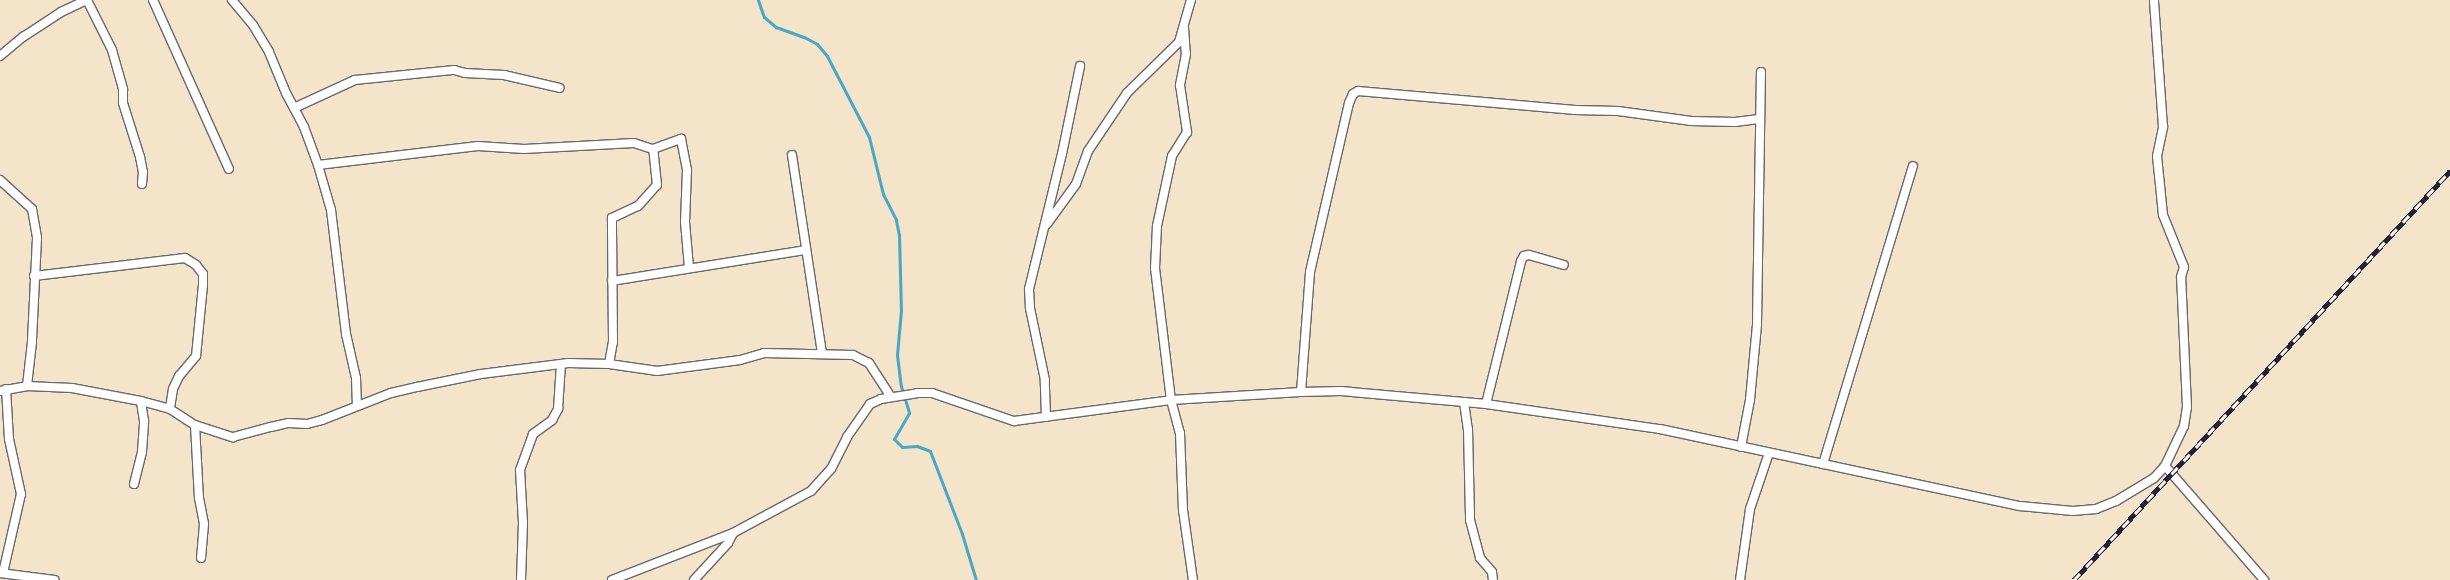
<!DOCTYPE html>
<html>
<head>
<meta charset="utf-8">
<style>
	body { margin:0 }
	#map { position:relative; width:2450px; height:580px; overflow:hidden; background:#f4e4c9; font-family:Mynerve,sans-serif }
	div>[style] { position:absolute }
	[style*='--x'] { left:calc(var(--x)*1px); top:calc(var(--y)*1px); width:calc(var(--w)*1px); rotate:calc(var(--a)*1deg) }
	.stream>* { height:3px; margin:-1.5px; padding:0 1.5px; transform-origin:1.5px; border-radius:1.5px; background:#48a8c7 }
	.roads { filter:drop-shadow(1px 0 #6c666d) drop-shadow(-1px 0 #6c666d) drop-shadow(0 1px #6c666d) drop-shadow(0 -1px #6c666d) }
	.minor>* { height:8px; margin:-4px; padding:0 4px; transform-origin:4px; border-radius:4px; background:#fff }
	.rail>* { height:5px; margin-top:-2.5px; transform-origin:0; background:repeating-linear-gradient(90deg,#fbf7ec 0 9px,#22223b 0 18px); box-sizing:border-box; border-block:1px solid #22223b }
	span { translate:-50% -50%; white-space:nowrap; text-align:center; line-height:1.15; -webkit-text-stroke:5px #fbf7ec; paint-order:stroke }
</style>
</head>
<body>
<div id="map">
	<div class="stream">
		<i style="--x:758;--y:0;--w:18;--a:71"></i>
		<i style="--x:764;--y:17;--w:16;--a:40"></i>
		<i style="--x:776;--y:27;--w:30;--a:20"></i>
		<i style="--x:804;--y:37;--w:15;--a:28"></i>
		<i style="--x:817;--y:44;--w:16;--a:50"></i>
		<i style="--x:827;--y:56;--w:91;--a:62.6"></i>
		<i style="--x:869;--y:137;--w:59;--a:76.2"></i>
		<i style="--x:883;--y:194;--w:29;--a:63"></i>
		<i style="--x:896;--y:220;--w:15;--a:79"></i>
		<i style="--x:899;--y:235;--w:75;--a:88.5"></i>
		<i style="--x:901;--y:310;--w:45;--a:95.1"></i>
		<i style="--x:897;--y:355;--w:31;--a:83"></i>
		<i style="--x:901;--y:386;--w:28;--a:73"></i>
		<i style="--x:909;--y:413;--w:30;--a:120"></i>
		<i style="--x:894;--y:439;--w:11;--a:45"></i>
		<i style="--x:902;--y:447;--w:15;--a:-4"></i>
		<i style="--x:917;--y:446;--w:14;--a:21"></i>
		<i style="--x:930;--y:451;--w:89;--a:68.9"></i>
		<i style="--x:962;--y:534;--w:48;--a:73.1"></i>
	</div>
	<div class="roads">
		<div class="minor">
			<i style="--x:87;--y:0;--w:56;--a:63.4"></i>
			<i style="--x:112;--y:50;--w:41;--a:74.2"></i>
			<i style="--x:123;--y:89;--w:14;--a:90"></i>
			<i style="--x:123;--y:103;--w:57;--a:72.5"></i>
			<i style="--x:140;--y:157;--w:15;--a:79"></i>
			<i style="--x:143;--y:172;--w:12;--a:95"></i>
			<i style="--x:153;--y:0;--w:185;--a:65.8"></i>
			<i style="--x:232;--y:0;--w:33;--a:50"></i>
			<i style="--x:253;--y:25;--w:31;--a:59"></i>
			<i style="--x:269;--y:52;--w:44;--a:67.5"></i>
			<i style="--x:286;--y:93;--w:38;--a:62"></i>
			<i style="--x:304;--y:127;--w:40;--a:69.8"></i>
			<i style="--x:318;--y:165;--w:47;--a:73.9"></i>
			<i style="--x:331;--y:210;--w:125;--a:83.1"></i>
			<i style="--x:346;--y:334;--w:45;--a:77.2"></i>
			<i style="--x:356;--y:378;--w:27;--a:88"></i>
			<i style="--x:1184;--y:28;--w:26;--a:86"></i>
			<i style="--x:1186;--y:54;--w:32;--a:101"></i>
			<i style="--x:1180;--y:85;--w:48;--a:81.5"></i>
			<i style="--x:1187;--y:132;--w:28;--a:122"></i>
			<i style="--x:1172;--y:156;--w:72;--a:102.1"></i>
			<i style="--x:1157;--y:226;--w:42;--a:92.7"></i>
			<i style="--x:1155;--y:268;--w:133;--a:83.1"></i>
			<i style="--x:1171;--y:400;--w:34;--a:75"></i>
			<i style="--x:1180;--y:433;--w:77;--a:87.8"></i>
			<i style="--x:1183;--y:510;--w:71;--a:81.9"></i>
			<i style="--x:0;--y:56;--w:30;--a:-40"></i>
			<i style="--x:23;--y:37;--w:45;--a:-33.3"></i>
			<i style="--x:61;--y:12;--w:29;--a:-25"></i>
			<i style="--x:294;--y:108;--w:67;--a:-24.7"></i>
			<i style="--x:355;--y:80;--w:100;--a:-5.8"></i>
			<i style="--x:454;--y:70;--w:11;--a:15"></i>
			<i style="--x:465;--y:73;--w:39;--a:3"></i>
			<i style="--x:504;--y:75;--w:57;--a:13.1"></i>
			<i style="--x:792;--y:155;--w:201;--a:81.4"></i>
			<i style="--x:318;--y:165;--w:161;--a:-6.8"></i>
			<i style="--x:478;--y:146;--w:46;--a:3.7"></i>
			<i style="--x:524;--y:149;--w:110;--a:-3.1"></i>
			<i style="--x:634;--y:143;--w:20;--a:18"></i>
			<i style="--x:653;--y:149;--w:30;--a:-20"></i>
			<i style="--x:681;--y:139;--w:32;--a:79"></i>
			<i style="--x:687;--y:170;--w:52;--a:92.2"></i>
			<i style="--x:685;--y:222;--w:46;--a:85"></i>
			<i style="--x:0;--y:180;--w:43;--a:42.2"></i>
			<i style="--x:32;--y:209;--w:29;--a:80"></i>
			<i style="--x:37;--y:238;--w:104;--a:92.8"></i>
			<i style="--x:32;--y:342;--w:44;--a:96.5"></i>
			<i style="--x:1047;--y:224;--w:49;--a:-54.1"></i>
			<i style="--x:1076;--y:184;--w:35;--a:-70"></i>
			<i style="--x:1088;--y:151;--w:70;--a:-56.1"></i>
			<i style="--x:1127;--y:93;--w:73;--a:-44.4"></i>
			<i style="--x:1179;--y:42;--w:44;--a:-74.1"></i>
			<i style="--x:34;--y:276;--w:152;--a:-6.8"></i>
			<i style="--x:185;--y:258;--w:13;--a:32"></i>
			<i style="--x:196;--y:265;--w:11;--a:52"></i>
			<i style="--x:203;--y:274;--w:11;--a:90"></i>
			<i style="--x:203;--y:285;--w:71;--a:95.6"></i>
			<i style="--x:196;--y:356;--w:26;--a:130"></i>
			<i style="--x:179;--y:376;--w:14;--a:115"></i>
			<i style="--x:173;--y:389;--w:20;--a:99"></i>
			<i style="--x:612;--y:281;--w:196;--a:-9.1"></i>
			<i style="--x:609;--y:364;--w:22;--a:-80"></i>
			<i style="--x:613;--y:342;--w:124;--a:-90.5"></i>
			<i style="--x:612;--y:218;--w:29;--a:-25"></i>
			<i style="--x:638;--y:206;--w:28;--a:-48"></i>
			<i style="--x:657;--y:185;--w:36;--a:-96"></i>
			<i style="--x:0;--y:391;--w:27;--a:-10"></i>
			<i style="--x:27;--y:386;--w:45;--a:2.5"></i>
			<i style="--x:72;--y:388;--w:70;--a:10.7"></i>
			<i style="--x:141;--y:401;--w:30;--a:15"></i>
			<i style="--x:170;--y:409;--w:30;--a:33"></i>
			<i style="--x:195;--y:425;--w:40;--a:18"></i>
			<i style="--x:233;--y:437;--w:39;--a:-15"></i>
			<i style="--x:271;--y:427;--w:18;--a:-13"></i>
			<i style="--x:289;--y:423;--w:18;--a:3"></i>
			<i style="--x:307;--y:424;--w:16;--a:-15"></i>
			<i style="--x:322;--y:420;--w:74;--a:-21.4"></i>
			<i style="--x:391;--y:393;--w:27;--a:-13"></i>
			<i style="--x:417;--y:387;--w:65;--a:-11.5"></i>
			<i style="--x:481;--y:374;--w:88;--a:-7.2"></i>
			<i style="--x:568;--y:363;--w:41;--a:1.4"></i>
			<i style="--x:609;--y:364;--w:49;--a:8.3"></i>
			<i style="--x:657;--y:371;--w:84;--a:-7.5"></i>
			<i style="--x:740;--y:360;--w:25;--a:-16"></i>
			<i style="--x:764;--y:353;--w:89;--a:1.3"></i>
			<i style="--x:853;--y:355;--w:18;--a:27"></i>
			<i style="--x:869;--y:363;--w:40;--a:57.1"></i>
			<i style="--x:1301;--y:392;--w:120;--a:-85.7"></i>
			<i style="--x:1310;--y:272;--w:173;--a:-77"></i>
			<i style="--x:1349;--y:103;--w:10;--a:-66"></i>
			<i style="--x:1353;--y:94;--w:6;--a:-31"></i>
			<i style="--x:1358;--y:91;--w:218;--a:5"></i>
			<i style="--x:1575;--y:110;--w:43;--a:1.3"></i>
			<i style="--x:1618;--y:111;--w:74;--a:7.8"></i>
			<i style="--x:1691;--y:121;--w:44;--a:1.3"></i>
			<i style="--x:1735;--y:122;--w:24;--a:-7"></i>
			<i style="--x:1464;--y:402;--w:27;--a:82"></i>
			<i style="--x:1468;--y:429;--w:91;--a:88.7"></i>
			<i style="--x:1470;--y:520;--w:39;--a:75"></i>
			<i style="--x:1480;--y:558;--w:18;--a:49"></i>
			<i style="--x:1492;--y:572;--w:8;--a:83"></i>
			<i style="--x:1486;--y:404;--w:147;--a:-76.2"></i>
			<i style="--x:1521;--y:261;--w:6;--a:-59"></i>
			<i style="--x:1524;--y:256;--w:5;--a:-11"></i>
			<i style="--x:1529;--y:255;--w:36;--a:16"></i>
			<i style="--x:1046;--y:417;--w:37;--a:-92"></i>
			<i style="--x:1045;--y:380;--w:74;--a:-101.8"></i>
			<i style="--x:1030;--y:308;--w:19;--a:-93"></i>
			<i style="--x:1029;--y:289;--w:139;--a:-76.3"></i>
			<i style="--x:1062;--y:154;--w:90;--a:-78.4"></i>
			<i style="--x:195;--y:425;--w:73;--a:86.9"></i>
			<i style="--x:199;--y:498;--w:26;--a:79"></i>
			<i style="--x:204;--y:524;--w:34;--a:95"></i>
			<i style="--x:1741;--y:447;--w:48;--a:-79.2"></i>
			<i style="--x:1750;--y:400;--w:76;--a:-84.7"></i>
			<i style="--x:1757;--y:324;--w:252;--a:-89.1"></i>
			<i style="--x:1823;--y:464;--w:311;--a:-73.2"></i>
			<i style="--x:2165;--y:466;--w:151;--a:49"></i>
			<i style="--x:134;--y:484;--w:33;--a:-76"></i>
			<i style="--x:142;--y:452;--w:31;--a:-86"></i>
			<i style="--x:144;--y:421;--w:20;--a:-99"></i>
			<i style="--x:0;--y:573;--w:55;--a:7.3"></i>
			<i style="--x:3;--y:573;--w:81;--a:-77.2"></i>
			<i style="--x:21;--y:494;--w:56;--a:-102.3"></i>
			<i style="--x:9;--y:439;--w:50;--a:-93.4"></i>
			<i style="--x:521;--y:580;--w:57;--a:-88"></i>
			<i style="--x:523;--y:523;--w:53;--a:-93.2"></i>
			<i style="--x:520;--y:470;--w:38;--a:-70"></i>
			<i style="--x:533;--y:434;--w:24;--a:-36"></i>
			<i style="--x:552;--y:420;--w:13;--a:-61"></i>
			<i style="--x:558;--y:409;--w:45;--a:-86.2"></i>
			<i style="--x:612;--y:580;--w:130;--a:-21.2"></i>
			<i style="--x:733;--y:533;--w:89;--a:-28.3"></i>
			<i style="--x:811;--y:491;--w:30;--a:-48"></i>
			<i style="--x:831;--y:469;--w:36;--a:-63"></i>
			<i style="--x:847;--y:437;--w:40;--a:-55.1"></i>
			<i style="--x:870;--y:404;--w:12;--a:-24"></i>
			<i style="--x:881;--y:399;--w:36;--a:-9"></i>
			<i style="--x:917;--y:393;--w:15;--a:0"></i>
			<i style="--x:932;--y:393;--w:87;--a:18.9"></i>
			<i style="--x:1014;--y:421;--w:158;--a:-7.6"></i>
			<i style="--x:1171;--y:400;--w:130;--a:-3.5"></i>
			<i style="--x:1301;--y:392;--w:40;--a:-1.4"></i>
			<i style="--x:1341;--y:391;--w:146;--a:5.1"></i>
			<i style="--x:1486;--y:404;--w:176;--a:8.2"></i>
			<i style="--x:1660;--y:429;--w:368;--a:12.1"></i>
			<i style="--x:2020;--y:506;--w:53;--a:5.4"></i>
			<i style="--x:2073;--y:511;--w:23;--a:-5"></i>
			<i style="--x:2096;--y:509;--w:22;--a:-22"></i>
			<i style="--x:2116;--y:501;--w:44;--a:-31.2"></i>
			<i style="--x:2154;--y:478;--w:16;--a:-47"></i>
			<i style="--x:2165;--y:466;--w:44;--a:-64.6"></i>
			<i style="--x:2184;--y:426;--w:19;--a:-81"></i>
			<i style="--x:2187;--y:407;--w:130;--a:-92.6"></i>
			<i style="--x:2181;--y:277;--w:10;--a:-73"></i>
			<i style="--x:2184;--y:267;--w:56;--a:-112"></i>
			<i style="--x:2163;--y:215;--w:59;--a:-95.8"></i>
			<i style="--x:2157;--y:156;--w:30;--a:-78"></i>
			<i style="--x:2163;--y:127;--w:127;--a:-94.1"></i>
			<i style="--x:694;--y:580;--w:50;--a:-47.4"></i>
			<i style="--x:728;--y:543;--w:11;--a:-63"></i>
			<i style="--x:1740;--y:580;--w:72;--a:-82"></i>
			<i style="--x:1750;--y:509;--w:59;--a:-71.3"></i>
		</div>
	</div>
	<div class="rail">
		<i style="--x:2074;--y:580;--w:556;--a:-47.41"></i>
	</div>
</div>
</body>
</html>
